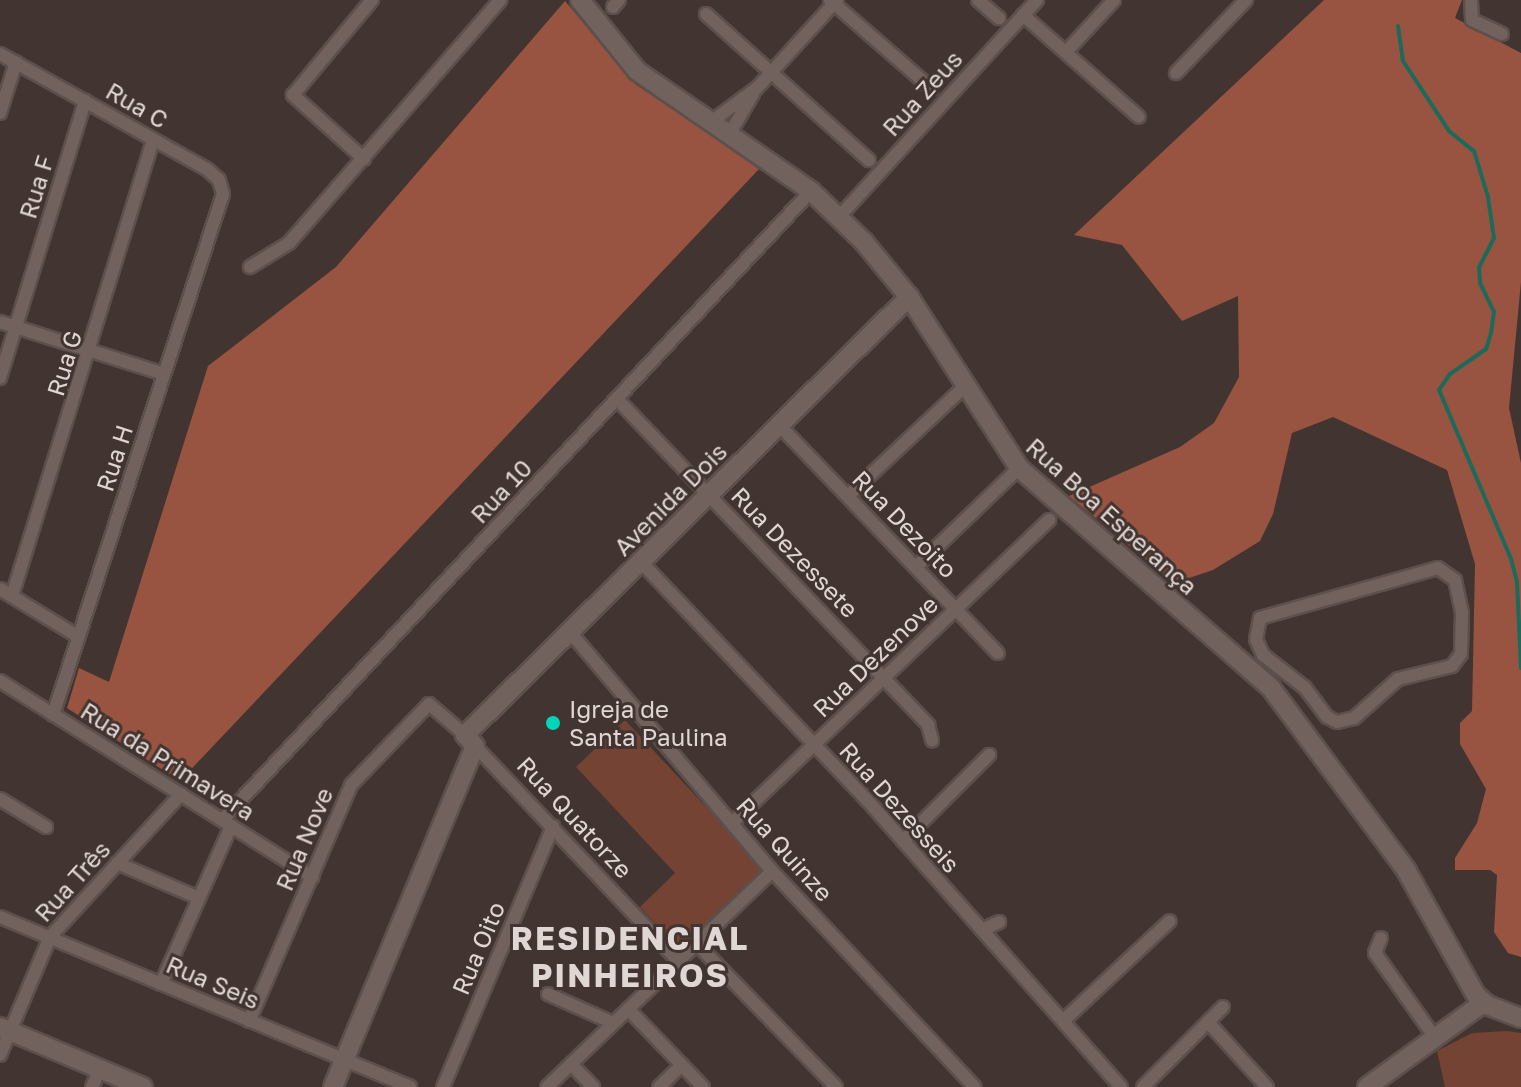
<!DOCTYPE html>
<html>
<head>
<meta charset="utf-8">
<style>
	body { margin:0 }
	#map { position:relative; width:1521px; height:1087px; overflow:hidden; background:#423430; font-family:"Golos Text",sans-serif }
	div>[style] { position:absolute }
	[style*='--x'] { left:calc(var(--x)*1px); top:calc(var(--y)*1px); width:calc(var(--w)*1px); rotate:calc(var(--a)*1deg) }
	.green>* { inset:0; background:#754334 }
	.forest>* { inset:0; background:#985440 }
	.stream>* { height:4px; margin:-2px; padding:0 2px; transform-origin:2px; border-radius:2px; background:#1d6a5b }
	.roads { filter:drop-shadow(2px 0 #5c504d) drop-shadow(-2px 0 #5c504d) drop-shadow(0 2px #5c504d) drop-shadow(0 -2px #5c504d) }
	.street>* { height:12px; margin:-6px; padding:0 6px; transform-origin:6px; border-radius:6px; background:#72625e }
	.secondary>* { height:18px; margin:-9px; padding:0 9px; transform-origin:9px; border-radius:9px; background:#72625e }
	.dots>* { width:22px; height:22px; translate:-50% -50%; box-sizing:border-box; border:4px solid #423430; border-radius:50% }
	span { translate:-50% -50%; white-space:nowrap; text-align:center; line-height:1.15; -webkit-text-stroke:6px #423430; paint-order:stroke }
	.street-label { font-size:24px; color:#e0d7d4 }
	.poi-label { font-size:24px; color:#e0d7d4 }
	.left { translate:0 -50%; text-align:left }
	.district-label { font-size:32px; color:#e0d7d4; font-weight:700; letter-spacing:2px }
</style>
</head>
<body>
<div id="map">
	<div class="green">
		<i style="clip-path:polygon(625px 720px,766px 871px,681px 951px,640px 907px,675px 873px,576px 767px)"></i>
		<i style="clip-path:polygon(1507px 1031px,1521px 1033px,1521px 1087px,1445px 1087px,1437px 1051px,1472px 1033px)"></i>
	</div>
	<div class="forest">
		<i style="clip-path:polygon(1324px 0,1462px 0,1455px 18px,1521px 53px,1521px 282px,1509px 408px,1521px 463px,1521px 957px,1508px 953px,1494px 932px,1497px 875px,1490px 870px,1455px 870px,1455px 858px,1477px 823px,1486px 789px,1460px 744px,1460px 723px,1472px 711px,1475px 564px,1447px 470px,1333px 417px,1292px 433px,1273px 514px,1260px 541px,1213px 570px,1174px 583px,1069px 496px,1180px 447px,1214px 423px,1239px 377px,1238px 296px,1182px 321px,1122px 245px,1074px 235px)"></i>
		<i style="clip-path:polygon(565px 1px,635px 84px,760px 168px,180px 781px,67px 708px,79px 668px,109px 682px,208px 366px,336px 267px)"></i>
	</div>
	<div class="stream">
		<i style="--x:1398;--y:26;--w:35;--a:82"></i>
		<i style="--x:1403;--y:61;--w:84;--a:56.7"></i>
		<i style="--x:1449;--y:131;--w:32;--a:39"></i>
		<i style="--x:1474;--y:151;--w:48;--a:73.1"></i>
		<i style="--x:1488;--y:197;--w:41;--a:81.7"></i>
		<i style="--x:1494;--y:238;--w:33;--a:117"></i>
		<i style="--x:1479;--y:267;--w:16;--a:86"></i>
		<i style="--x:1480;--y:283;--w:32;--a:64"></i>
		<i style="--x:1494;--y:312;--w:21;--a:98"></i>
		<i style="--x:1491;--y:333;--w:17;--a:107"></i>
		<i style="--x:1486;--y:349;--w:44;--a:145.2"></i>
		<i style="--x:1450;--y:374;--w:19;--a:125"></i>
		<i style="--x:1439;--y:390;--w:184;--a:66.9"></i>
		<i style="--x:1511;--y:559;--w:24;--a:75"></i>
		<i style="--x:1517;--y:582;--w:86;--a:87.3"></i>
	</div>
	<div class="roads">
		<div class="street">
			<i style="--x:830;--y:0;--w:135;--a:41.1"></i>
			<i style="--x:978;--y:0;--w:28;--a:41"></i>
			<i style="--x:1471;--y:0;--w:20;--a:87"></i>
			<i style="--x:1472;--y:20;--w:33;--a:25"></i>
			<i style="--x:613;--y:7;--w:9;--a:-49"></i>
			<i style="--x:706;--y:14;--w:219;--a:41.9"></i>
			<i style="--x:1023;--y:15;--w:154;--a:41.3"></i>
			<i style="--x:1066;--y:52;--w:71;--a:-47.3"></i>
			<i style="--x:0;--y:54;--w:238;--a:29.1"></i>
			<i style="--x:208;--y:170;--w:15;--a:42"></i>
			<i style="--x:219;--y:180;--w:15;--a:74"></i>
			<i style="--x:223;--y:194;--w:548;--a:108.07"></i>
			<i style="--x:1176;--y:73;--w:101;--a:-46.2"></i>
			<i style="--x:0;--y:113;--w:53;--a:-72.6"></i>
			<i style="--x:711;--y:122;--w:57;--a:-36.5"></i>
			<i style="--x:757;--y:88;--w:119;--a:-47.7"></i>
			<i style="--x:729;--y:135;--w:48;--a:-59.7"></i>
			<i style="--x:364;--y:159;--w:96;--a:-138"></i>
			<i style="--x:293;--y:95;--w:124;--a:-50.3"></i>
			<i style="--x:839;--y:217;--w:294;--a:-47.6"></i>
			<i style="--x:250;--y:267;--w:46;--a:-31.6"></i>
			<i style="--x:289;--y:243;--w:322;--a:-49"></i>
			<i style="--x:0;--y:322;--w:172;--a:17.6"></i>
			<i style="--x:0;--y:378;--w:290;--a:-72.9"></i>
			<i style="--x:617;--y:399;--w:451;--a:46.3"></i>
			<i style="--x:928;--y:725;--w:16;--a:75"></i>
			<i style="--x:779;--y:425;--w:316;--a:46.2"></i>
			<i style="--x:848;--y:496;--w:158;--a:-43.2"></i>
			<i style="--x:641;--y:562;--w:328;--a:46.5"></i>
			<i style="--x:867;--y:800;--w:383;--a:48.5"></i>
			<i style="--x:916;--y:567;--w:143;--a:-43.9"></i>
			<i style="--x:1438;--y:568;--w:21;--a:35"></i>
			<i style="--x:1455;--y:580;--w:33;--a:78"></i>
			<i style="--x:1462;--y:612;--w:42;--a:91.4"></i>
			<i style="--x:1461;--y:654;--w:15;--a:127"></i>
			<i style="--x:1452;--y:666;--w:56;--a:166.5"></i>
			<i style="--x:1398;--y:679;--w:59;--a:138.4"></i>
			<i style="--x:1354;--y:718;--w:17;--a:167"></i>
			<i style="--x:1337;--y:722;--w:11;--a:-153"></i>
			<i style="--x:1327;--y:717;--w:38;--a:-127"></i>
			<i style="--x:1304;--y:687;--w:52;--a:-142"></i>
			<i style="--x:1263;--y:655;--w:17;--a:-114"></i>
			<i style="--x:1256;--y:639;--w:21;--a:-79"></i>
			<i style="--x:1260;--y:618;--w:185;--a:-15.7"></i>
			<i style="--x:0;--y:589;--w:92;--a:31.3"></i>
			<i style="--x:12;--y:596;--w:477;--a:-72.8"></i>
			<i style="--x:570;--y:632;--w:313;--a:49.8"></i>
			<i style="--x:772;--y:871;--w:296;--a:46.8"></i>
			<i style="--x:0;--y:681;--w:369;--a:32.1"></i>
			<i style="--x:475;--y:746;--w:296;--a:46.6"></i>
			<i style="--x:0;--y:799;--w:54;--a:31.3"></i>
			<i style="--x:222;--y:820;--w:862;--a:-46.88"></i>
			<i style="--x:732;--y:823;--w:439;--a:-43.7"></i>
			<i style="--x:903;--y:841;--w:122;--a:-45"></i>
			<i style="--x:117;--y:863;--w:89;--a:23.1"></i>
			<i style="--x:0;--y:917;--w:444;--a:22.5"></i>
			<i style="--x:982;--y:930;--w:19;--a:-25"></i>
			<i style="--x:1381;--y:938;--w:16;--a:112"></i>
			<i style="--x:1375;--y:953;--w:100;--a:54.7"></i>
			<i style="--x:696;--y:943;--w:201;--a:45.8"></i>
			<i style="--x:161;--y:984;--w:173;--a:-66.1"></i>
			<i style="--x:548;--y:994;--w:71;--a:24"></i>
			<i style="--x:628;--y:1009;--w:108;--a:46.1"></i>
			<i style="--x:249;--y:1021;--w:257;--a:-66.6"></i>
			<i style="--x:351;--y:785;--w:112;--a:-46.1"></i>
			<i style="--x:429;--y:704;--w:48;--a:40.7"></i>
			<i style="--x:1063;--y:1021;--w:146;--a:-43.1"></i>
			<i style="--x:1208;--y:1022;--w:88;--a:47.8"></i>
			<i style="--x:0;--y:1055;--w:128;--a:-67"></i>
			<i style="--x:50;--y:937;--w:194;--a:-47.5"></i>
			<i style="--x:571;--y:1064;--w:32;--a:46"></i>
			<i style="--x:92;--y:1087;--w:20;--a:-66"></i>
			<i style="--x:443;--y:1087;--w:283;--a:-67.1"></i>
			<i style="--x:547;--y:1087;--w:312;--a:-43.8"></i>
			<i style="--x:659;--y:1087;--w:32;--a:-44"></i>
			<i style="--x:1143;--y:1087;--w:113;--a:-45"></i>
		</div>
		<div class="secondary">
			<i style="--x:580;--y:0;--w:91;--a:51.2"></i>
			<i style="--x:637;--y:71;--w:211;--a:34.6"></i>
			<i style="--x:811;--y:191;--w:74;--a:43.9"></i>
			<i style="--x:864;--y:242;--w:71;--a:50.7"></i>
			<i style="--x:909;--y:297;--w:203;--a:57.2"></i>
			<i style="--x:1019;--y:468;--w:335;--a:41.1"></i>
			<i style="--x:1271;--y:688;--w:227;--a:53.4"></i>
			<i style="--x:1406;--y:870;--w:143;--a:60.8"></i>
			<i style="--x:1476;--y:995;--w:15;--a:42"></i>
			<i style="--x:1487;--y:1005;--w:36;--a:21"></i>
			<i style="--x:0;--y:1027;--w:155;--a:22.8"></i>
			<i style="--x:333;--y:1087;--w:369;--a:-67.4"></i>
			<i style="--x:475;--y:746;--w:15;--a:-132"></i>
			<i style="--x:465;--y:735;--w:624;--a:-44.61"></i>
			<i style="--x:1367;--y:1087;--w:143;--a:-35.9"></i>
		</div>
	</div>
	<div class="dots">
		<i style="left:553px;top:723px;background:#00d5b7"></i>
	</div>
	<div class="street-label">
		<span style="left:922px;top:93px;rotate:-48deg">Rua Zeus</span>
		<span style="left:137px;top:105px;rotate:30deg">Rua C</span>
		<span style="left:36px;top:187px;rotate:-73deg">Rua F</span>
		<span style="left:64px;top:363px;rotate:-73deg">Rua G</span>
		<span style="left:114px;top:458px;rotate:-72deg">Rua H</span>
		<span style="left:501px;top:491px;rotate:-47deg">Rua 10</span>
		<span style="left:670px;top:499px;rotate:-45deg">Avenida Dois</span>
		<span style="left:1112px;top:516px;rotate:42deg">Rua Boa Esperança</span>
		<span style="left:905px;top:524px;rotate:46deg">Rua Dezoito</span>
		<span style="left:795px;top:552px;rotate:46deg">Rua Dezessete</span>
		<span style="left:875px;top:656px;rotate:-44deg">Rua Dezenove</span>
		<span style="left:168px;top:761px;rotate:32deg">Rua da Primavera</span>
		<span style="left:900px;top:807px;rotate:48deg">Rua Dezesseis</span>
		<span style="left:575px;top:817px;rotate:47deg">Rua Quatorze</span>
		<span style="left:304px;top:839px;rotate:-67deg">Rua Nove</span>
		<span style="left:785px;top:849px;rotate:48deg">Rua Quinze</span>
		<span style="left:72px;top:881px;rotate:-48deg">Rua Três</span>
		<span style="left:478px;top:948px;rotate:-67deg">Rua Oito</span>
		<span style="left:213px;top:982px;rotate:23deg">Rua Seis</span>
	</div>
	<div class="poi-label">
		<span class="left" style="left:569px;top:723px">Igreja de<br>Santa Paulina</span>
	</div>
	<div class="district-label">
		<span style="left:630px;top:957px">RESIDENCIAL<br>PINHEIROS</span>
	</div>
</div>
</body>
</html>
